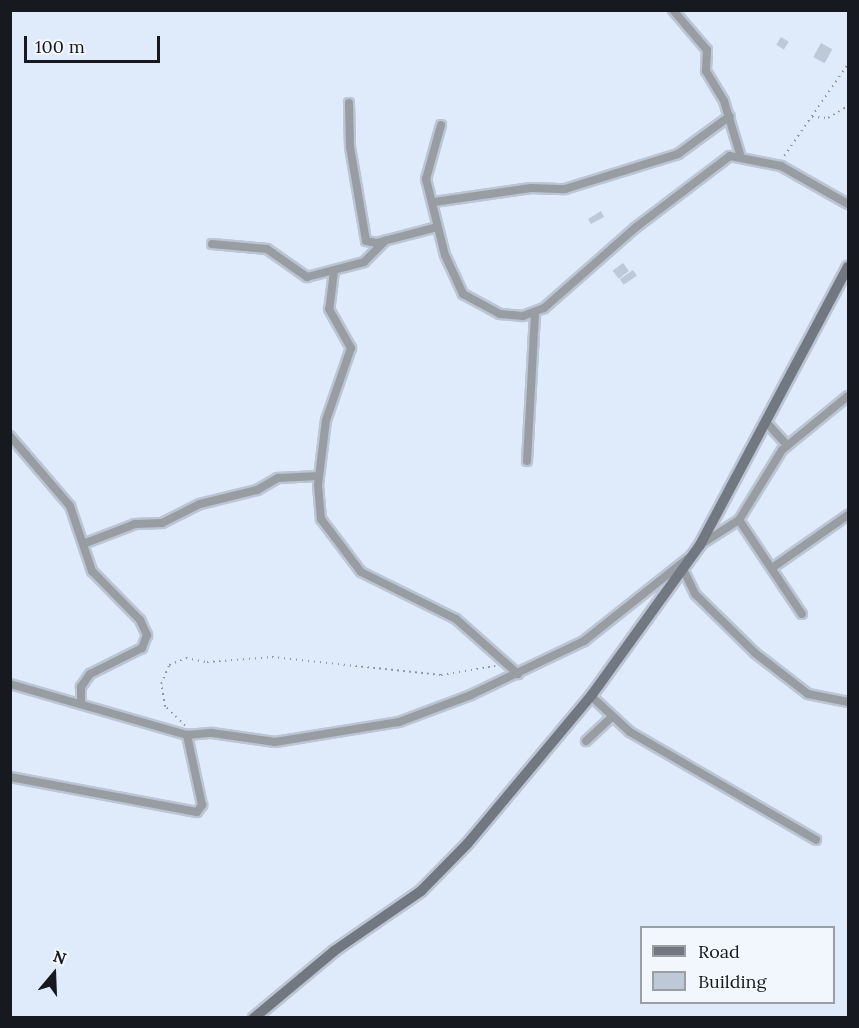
<!DOCTYPE html>
<html>
<head>
<meta charset="utf-8">
<style>
	body { margin:0 }
	#map { position:relative; width:859px; height:1028px; overflow:hidden; background:#dfeafa; font-family:Lora,serif }
	div>[style] { position:absolute }
	[style*='--x'] { left:calc(var(--x)*1px); top:calc(var(--y)*1px); width:calc(var(--w)*1px); rotate:calc(var(--a)*1deg) }
	.building>* { inset:0; background:#bec9d8; transform-origin:0 0 }
	.path>* { height:1.5px; margin-top:-0.75px; transform-origin:0; background:repeating-linear-gradient(90deg,#8f97a3 0 1.5px,transparent 0 6px) }
	.roads { filter:drop-shadow(2px 0 #bbc5d3) drop-shadow(-2px 0 #bbc5d3) drop-shadow(0 2px #bbc5d3) drop-shadow(0 -2px #bbc5d3) }
	.street>* { height:8px; margin:-4px; padding:0 4px; transform-origin:4px; border-radius:4px; background:#989da4 }
	.secondary>* { height:10px; margin:-5px; padding:0 5px; transform-origin:5px; border-radius:5px; background:#717882 }
	span { translate:-50% -50%; white-space:nowrap; text-align:center; line-height:1.15; -webkit-text-stroke:4.5px #f2f7fd; paint-order:stroke }
	.frame { position:absolute; inset:0; border:12px solid #161a20; pointer-events:none }
	.legend { position:absolute; left:640px; top:926px; width:195px; height:78px; box-sizing:border-box; background:#f2f7fd; border:2px solid #9a9fa5; margin:0; padding:8px 10px; list-style:none; font-size:18px; color:#161a20 }
	.legend li { display:flex; align-items:center; gap:12px; height:30px }
	.legend b { width:30px; border:2px solid #9a9fa5 }
	.north { position:absolute; left:24px; top:944px; width:60px; height:60px; -webkit-text-stroke:4px #f2f7fd; paint-order:stroke; rotate:19deg; font-size:16px; font-weight:700; line-height:24px; text-align:center; color:#161a20 }
	.north::after { content:''; display:block; margin:auto; width:21px; height:27px; background:#161a20; clip-path:polygon(50% 0,100% 100%,50% 72%,0 100%) }
	.scale { position:absolute; left:24px; top:36px; width:136px; height:27px; box-sizing:border-box; border:3px solid #161a20; border-top:0; padding-left:8px; font-size:18px; line-height:21px; white-space:nowrap; color:#161a20; -webkit-text-stroke:4px #f2f7fd; paint-order:stroke }
</style>
</head>
<body>
<div id="map">
	<div class="building">
		<i style="left:781px;top:37px;width:9px;height:9px;rotate:32deg"></i>
		<i style="left:821px;top:43px;width:13px;height:16px;rotate:29deg"></i>
		<i style="clip-path:polygon(601px 211px,604px 217px,591px 224px,588px 219px)"></i>
		<i style="left:623px;top:263px;width:10px;height:13px;rotate:53deg"></i>
		<i style="left:633px;top:270px;width:7px;height:16px;rotate:56deg"></i>
	</div>
	<div class="path">
		<i style="--x:812;--y:117;--w:16;--a:4"></i>
		<i style="--x:828;--y:118;--w:23;--a:-31"></i>
		<i style="--x:784;--y:156;--w:112;--a:-55.2"></i>
		<i style="--x:185;--y:726;--w:28;--a:-136"></i>
		<i style="--x:165;--y:707;--w:23;--a:-100"></i>
		<i style="--x:161;--y:684;--w:21;--a:-67"></i>
		<i style="--x:169;--y:665;--w:18;--a:-22"></i>
		<i style="--x:186;--y:658;--w:21;--a:11"></i>
		<i style="--x:207;--y:662;--w:65;--a:-4.4"></i>
		<i style="--x:272;--y:657;--w:170;--a:6.1"></i>
		<i style="--x:441;--y:675;--w:55;--a:-9.5"></i>
	</div>
	<div class="roads">
		<div class="street">
			<i style="--x:673;--y:10;--w:52;--a:49.6"></i>
			<i style="--x:707;--y:50;--w:21;--a:93"></i>
			<i style="--x:706;--y:71;--w:35;--a:59"></i>
			<i style="--x:724;--y:101;--w:55;--a:73.2"></i>
			<i style="--x:349;--y:103;--w:44;--a:88.7"></i>
			<i style="--x:350;--y:147;--w:95;--a:80.3"></i>
			<i style="--x:366;--y:241;--w:10;--a:11"></i>
			<i style="--x:376;--y:243;--w:63;--a:-14.7"></i>
			<i style="--x:441;--y:125;--w:56;--a:105.5"></i>
			<i style="--x:426;--y:179;--w:78;--a:76"></i>
			<i style="--x:445;--y:255;--w:43;--a:65.2"></i>
			<i style="--x:463;--y:294;--w:42;--a:28.4"></i>
			<i style="--x:500;--y:314;--w:23;--a:5"></i>
			<i style="--x:523;--y:316;--w:22;--a:-21"></i>
			<i style="--x:544;--y:308;--w:121;--a:-41.3"></i>
			<i style="--x:635;--y:228;--w:119;--a:-37.2"></i>
			<i style="--x:730;--y:156;--w:52;--a:11.1"></i>
			<i style="--x:781;--y:166;--w:77;--a:29.6"></i>
			<i style="--x:434;--y:202;--w:98;--a:-8.2"></i>
			<i style="--x:531;--y:188;--w:34;--a:2"></i>
			<i style="--x:565;--y:189;--w:118;--a:-17.2"></i>
			<i style="--x:678;--y:154;--w:64;--a:-36.2"></i>
			<i style="--x:212;--y:244;--w:55;--a:5.2"></i>
			<i style="--x:267;--y:249;--w:49;--a:35"></i>
			<i style="--x:307;--y:277;--w:59;--a:-14.7"></i>
			<i style="--x:364;--y:262;--w:30;--a:-45"></i>
			<i style="--x:334;--y:271;--w:38;--a:97"></i>
			<i style="--x:329;--y:309;--w:45;--a:60.6"></i>
			<i style="--x:351;--y:348;--w:76;--a:109.1"></i>
			<i style="--x:326;--y:420;--w:65;--a:97"></i>
			<i style="--x:318;--y:485;--w:34;--a:85"></i>
			<i style="--x:321;--y:519;--w:66;--a:53"></i>
			<i style="--x:361;--y:572;--w:106;--a:26.3"></i>
			<i style="--x:456;--y:619;--w:83;--a:41.6"></i>
			<i style="--x:767;--y:423;--w:30;--a:48"></i>
			<i style="--x:10;--y:436;--w:92;--a:49.4"></i>
			<i style="--x:70;--y:506;--w:69;--a:71.3"></i>
			<i style="--x:92;--y:571;--w:69;--a:45.6"></i>
			<i style="--x:140;--y:620;--w:17;--a:65"></i>
			<i style="--x:147;--y:635;--w:14;--a:111"></i>
			<i style="--x:142;--y:648;--w:58;--a:153.4"></i>
			<i style="--x:90;--y:674;--w:16;--a:125"></i>
			<i style="--x:81;--y:687;--w:15;--a:90"></i>
			<i style="--x:527;--y:461;--w:146;--a:-86.9"></i>
			<i style="--x:739;--y:520;--w:113;--a:56.2"></i>
			<i style="--x:83;--y:544;--w:56;--a:-21"></i>
			<i style="--x:135;--y:524;--w:27;--a:-2"></i>
			<i style="--x:162;--y:523;--w:42;--a:-26.6"></i>
			<i style="--x:200;--y:504;--w:59;--a:-13.8"></i>
			<i style="--x:257;--y:490;--w:24;--a:-30"></i>
			<i style="--x:278;--y:478;--w:41;--a:-2.8"></i>
			<i style="--x:700;--y:545;--w:46;--a:-32.7"></i>
			<i style="--x:739;--y:520;--w:82;--a:-58.4"></i>
			<i style="--x:782;--y:450;--w:85;--a:-39.3"></i>
			<i style="--x:772;--y:568;--w:93;--a:-34.9"></i>
			<i style="--x:683;--y:569;--w:28;--a:64"></i>
			<i style="--x:695;--y:594;--w:84;--a:44.5"></i>
			<i style="--x:755;--y:653;--w:67;--a:37.7"></i>
			<i style="--x:808;--y:694;--w:41;--a:11.3"></i>
			<i style="--x:10;--y:684;--w:184;--a:16.1"></i>
			<i style="--x:187;--y:735;--w:25;--a:-5"></i>
			<i style="--x:212;--y:733;--w:64;--a:8.1"></i>
			<i style="--x:275;--y:742;--w:126;--a:-9.2"></i>
			<i style="--x:399;--y:722;--w:77;--a:-20.6"></i>
			<i style="--x:471;--y:695;--w:125;--a:-25.5"></i>
			<i style="--x:584;--y:641;--w:132;--a:-38.5"></i>
			<i style="--x:591;--y:696;--w:53;--a:42.7"></i>
			<i style="--x:630;--y:732;--w:215;--a:30.1"></i>
			<i style="--x:586;--y:741;--w:34;--a:-43"></i>
			<i style="--x:10;--y:777;--w:190;--a:10.6"></i>
			<i style="--x:197;--y:812;--w:9;--a:-54"></i>
			<i style="--x:202;--y:805;--w:72;--a:-102.1"></i>
		</div>
		<div class="secondary">
			<i style="--x:254;--y:1018;--w:104;--a:-39.9"></i>
			<i style="--x:334;--y:951;--w:106;--a:-34.6"></i>
			<i style="--x:421;--y:891;--w:67;--a:-45.6"></i>
			<i style="--x:468;--y:843;--w:192;--a:-50.1"></i>
			<i style="--x:591;--y:696;--w:186;--a:-54.2"></i>
			<i style="--x:700;--y:545;--w:315;--a:-62"></i>
		</div>
	</div>
	<div class="frame"></div>
	<ul class="legend">
	<li><b style="height:8px;background:#717882"></b>Road</li>
	<li><b style="height:16px;background:#bec9d8"></b>Building</li>
	</ul>
	<div class="north">N</div>
	<div class="scale">100 m</div>
</div>
</body>
</html>
